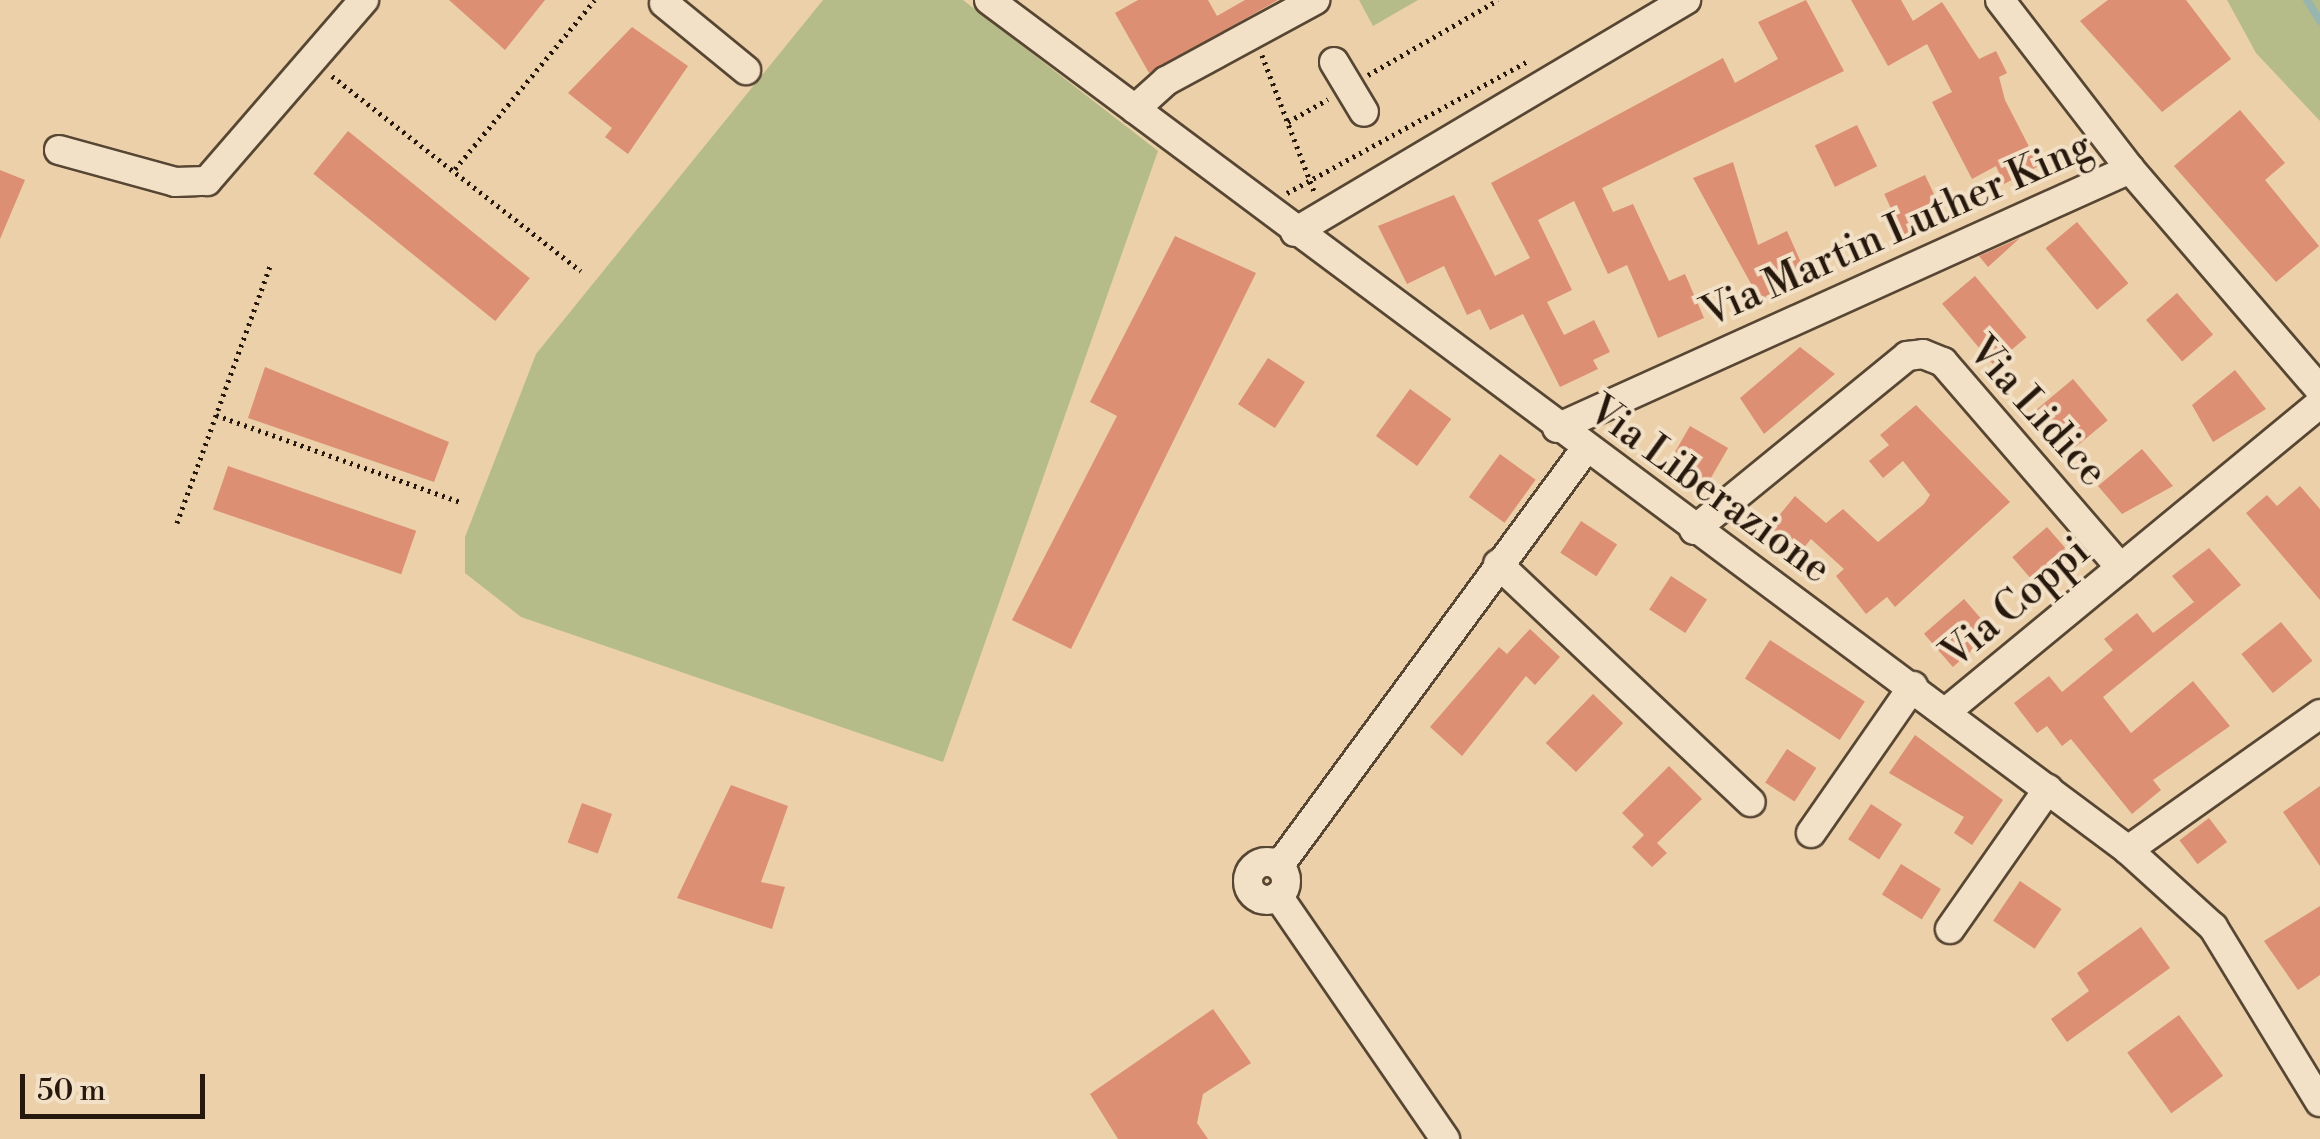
<!DOCTYPE html>
<html>
<head>
<meta charset="utf-8">
<style>
	body { margin:0 }
	#map { position:relative; width:2320px; height:1139px; overflow:hidden; background:#ebd0a9; font-family:"Libre Bodoni",serif }
	div>[style] { position:absolute }
	[style*='--x'] { left:calc(var(--x)*1px); top:calc(var(--y)*1px); width:calc(var(--w)*1px); rotate:calc(var(--a)*1deg) }
	.green>* { inset:0; background:#b5bc8a }
	.stream>* { height:8px; margin:-4px; padding:0 4px; transform-origin:4px; border-radius:4px; background:#99b6ae }
	.building>* { inset:0; background:#dc8f73; transform-origin:0 0 }
	.path>* { height:5px; margin-top:-2.5px; transform-origin:0; background:repeating-linear-gradient(90deg,#26180c 0 2.5px,transparent 0 7.5px) }
	.roads { filter:drop-shadow(2px 0 #574633) drop-shadow(-2px 0 #574633) drop-shadow(0 2px #574633) drop-shadow(0 -2px #574633) }
	.minor>* { height:28px; margin:-14px; padding:0 14px; transform-origin:14px; border-radius:14px; background:#f2e0c7 }
	.minor>.ring { margin:-14px; padding:0; box-sizing:content-box; background:none; border:28px solid #f2e0c7; border-radius:50% }
	span { translate:-50% -50%; white-space:nowrap; text-align:center; line-height:1.15; -webkit-text-stroke:8px #f2e0c7; paint-order:stroke }
	.street-label { font-size:40px; color:#26180c }
	.scale { position:absolute; left:20px; top:1074px; width:185px; height:45px; box-sizing:border-box; border:5px solid #26180c; border-top:0; padding-left:12px; font-size:30px; line-height:35px; white-space:nowrap; color:#26180c; -webkit-text-stroke:8px #f2e0c7; paint-order:stroke }
</style>
</head>
<body>
<div id="map">
	<div class="green">
		<i style="clip-path:polygon(823px 0,963px 0,1158px 151px,943px 762px,521px 617px,465px 573px,465px 537px,536px 354px)"></i>
		<i style="clip-path:polygon(1359px 0,1418px 0,1373px 26px)"></i>
		<i style="clip-path:polygon(2227px 0,2320px 0,2320px 121px,2256px 53px)"></i>
	</div>
	<div class="stream">
		<i style="--x:2307;--y:0;--w:25;--a:58"></i>
	</div>
	<div class="building">
		<i style="clip-path:polygon(449px 0,545px 0,505px 50px)"></i>
		<i style="clip-path:polygon(1138px 0,1208px 0,1217px 16px,1245px 0,1278px 0,1149px 73px,1115px 13px)"></i>
		<i style="clip-path:polygon(1806px 0,1844px 71px,1602px 188px,1613px 212px,1633px 204px,1669px 281px,1685px 274px,1704px 318px,1658px 338px,1627px 265px,1608px 274px,1574px 201px,1538px 220px,1572px 290px,1547px 302px,1564px 335px,1594px 320px,1610px 352px,1593px 360px,1598px 369px,1560px 387px,1523px 314px,1490px 330px,1480px 309px,1467px 315px,1444px 266px,1407px 284px,1378px 226px,1454px 195px,1495px 276px,1530px 258px,1491px 183px,1723px 58px,1735px 83px,1778px 59px,1758px 22px)"></i>
		<i style="clip-path:polygon(1851px 0,1901px 0,1913px 21px,1942px 2px,1979px 59px,1996px 51px,2007px 73px,1999px 77px,2005px 100px,2039px 166px,2004px 184px,1996px 166px,1972px 179px,1932px 102px,1952px 92px,1927px 44px,1888px 66px)"></i>
		<i style="clip-path:polygon(2108px 0,2186px 0,2231px 59px,2162px 112px,2080px 21px)"></i>
		<i style="clip-path:polygon(632px 27px,688px 66px,628px 154px,605px 137px,612px 128px,568px 93px)"></i>
		<i style="clip-path:polygon(2240px 110px,2285px 163px,2265px 180px,2319px 246px,2276px 282px,2174px 166px)"></i>
		<i style="left:1857px;top:125px;width:46px;height:47px;rotate:64deg"></i>
		<i style="left:348px;top:131px;width:234px;height:55px;rotate:39deg"></i>
		<i style="clip-path:polygon(1733px 162px,1758px 245px,1787px 231px,1803px 267px,1774px 281px,1780px 293px,1761px 302px,1693px 178px)"></i>
		<i style="clip-path:polygon(0 170px,25px 180px,0 239px)"></i>
		<i style="left:1925px;top:175px;width:45px;height:45px;rotate:65deg"></i>
		<i style="left:2077px;top:222px;width:80px;height:41px;rotate:50deg"></i>
		<i style="clip-path:polygon(1175px 236px,1256px 273px,1071px 649px,1012px 620px,1117px 416px,1090px 402px)"></i>
		<i style="clip-path:polygon(2020px 238px,1988px 267px,1979px 256px)"></i>
		<i style="left:1975px;top:276px;width:80px;height:43px;rotate:50deg"></i>
		<i style="left:2177px;top:293px;width:55px;height:41px;rotate:49deg"></i>
		<i style="clip-path:polygon(1800px 347px,1835px 374px,1764px 434px,1740px 398px)"></i>
		<i style="left:1268px;top:358px;width:44px;height:55px;rotate:33deg"></i>
		<i style="clip-path:polygon(265px 367px,449px 442px,434px 482px,248px 418px)"></i>
		<i style="clip-path:polygon(2235px 370px,2266px 409px,2213px 442px,2192px 405px)"></i>
		<i style="left:2073px;top:379px;width:54px;height:49px;rotate:50deg"></i>
		<i style="left:1410px;top:389px;width:51px;height:58px;rotate:36deg"></i>
		<i style="clip-path:polygon(1916px 405px,2010px 502px,1895px 607px,1887px 597px,1866px 614px,1836px 576px,1844px 569px,1811px 539px,1793px 561px,1763px 535px,1795px 496px,1826px 523px,1843px 509px,1878px 542px,1924px 504px,1930px 495px,1903px 461px,1883px 478px,1869px 461px,1889px 445px,1880px 435px)"></i>
		<i style="left:1690px;top:426px;width:44px;height:49px;rotate:30deg"></i>
		<i style="clip-path:polygon(2142px 449px,2173px 486px,2122px 514px,2098px 486px)"></i>
		<i style="left:1500px;top:454px;width:44px;height:53px;rotate:36deg"></i>
		<i style="left:228px;top:466px;width:199px;height:46px;rotate:19deg"></i>
		<i style="clip-path:polygon(2300px 486px,2320px 509px,2320px 600px,2246px 513px,2267px 495px,2277px 506px)"></i>
		<i style="left:1581px;top:521px;width:43px;height:38px;rotate:33deg"></i>
		<i style="left:2047px;top:527px;width:49px;height:46px;rotate:49deg"></i>
		<i style="clip-path:polygon(2209px 548px,2241px 585px,2103px 697px,2131px 733px,2193px 681px,2230px 726px,2153px 780px,2161px 790px,2132px 814px,2071px 739px,2062px 746px,2047px 726px,2037px 733px,2014px 703px,2049px 676px,2062px 692px,2113px 650px,2104px 639px,2137px 613px,2153px 633px,2194px 602px,2172px 576px)"></i>
		<i style="left:1671px;top:576px;width:43px;height:40px;rotate:33deg"></i>
		<i style="left:1964px;top:599px;width:44px;height:53px;rotate:49deg"></i>
		<i style="left:2281px;top:622px;width:50px;height:51px;rotate:51deg"></i>
		<i style="clip-path:polygon(1530px 629px,1560px 657px,1535px 685px,1526px 676px,1462px 756px,1430px 727px,1499px 647px,1507px 654px)"></i>
		<i style="left:1770px;top:640px;width:113px;height:46px;rotate:33deg"></i>
		<i style="left:1593px;top:694px;width:42px;height:68px;rotate:44deg"></i>
		<i style="clip-path:polygon(1915px 735px,2003px 800px,1972px 845px,1954px 833px,1964px 817px,1889px 773px)"></i>
		<i style="left:1787px;top:749px;width:35px;height:40px;rotate:33deg"></i>
		<i style="clip-path:polygon(1669px 766px,1702px 799px,1657px 843px,1667px 853px,1652px 867px,1632px 847px,1644px 835px,1622px 813px)"></i>
		<i style="clip-path:polygon(731px 785px,788px 806px,761px 882px,785px 887px,772px 929px,677px 898px)"></i>
		<i style="clip-path:polygon(2320px 786px,2320px 866px,2283px 812px)"></i>
		<i style="left:582px;top:803px;width:32px;height:42px;rotate:20deg"></i>
		<i style="left:1871px;top:804px;width:37px;height:42px;rotate:33deg"></i>
		<i style="left:2209px;top:818px;width:30px;height:37px;rotate:53deg"></i>
		<i style="left:1901px;top:864px;width:47px;height:36px;rotate:32deg"></i>
		<i style="left:2020px;top:881px;width:50px;height:48px;rotate:34deg"></i>
		<i style="clip-path:polygon(2320px 906px,2320px 975px,2298px 990px,2264px 941px)"></i>
		<i style="clip-path:polygon(2141px 927px,2170px 968px,2067px 1042px,2051px 1019px,2089px 991px,2077px 973px)"></i>
		<i style="clip-path:polygon(1213px 1009px,1251px 1063px,1203px 1094px,1197px 1123px,1208px 1139px,1118px 1139px,1090px 1094px)"></i>
		<i style="left:2179px;top:1015px;width:75px;height:64px;rotate:54deg"></i>
	</div>
	<div class="path">
		<i style="--x:1262;--y:55;--w:149;--a:69.1"></i>
		<i style="--x:1368;--y:75;--w:150;--a:-30"></i>
		<i style="--x:332;--y:76;--w:316;--a:38.1"></i>
		<i style="--x:1288;--y:122;--w:46;--a:-29.9"></i>
		<i style="--x:455;--y:169;--w:219;--a:-50.4"></i>
		<i style="--x:1287;--y:193;--w:273;--a:-28.7"></i>
		<i style="--x:216;--y:415;--w:260;--a:19.6"></i>
		<i style="--x:177;--y:523;--w:276;--a:-70.1"></i>
	</div>
	<div class="roads">
		<div class="minor">
			<i style="--x:989;--y:0;--w:1421;--a:36.73"></i>
			<i style="--x:2128;--y:850;--w:115;--a:42.2"></i>
			<i style="--x:2213;--y:927;--w:205;--a:58.6"></i>
			<i style="--x:2000;--y:0;--w:213;--a:52.4"></i>
			<i style="--x:2130;--y:169;--w:291;--a:49.3"></i>
			<i style="--x:664;--y:3;--w:106;--a:39.3"></i>
			<i style="--x:1334;--y:62;--w:58;--a:59"></i>
			<i style="--x:1135;--y:109;--w:42;--a:-42.1"></i>
			<i style="--x:1166;--y:81;--w:170;--a:-28.5"></i>
			<i style="--x:59;--y:150;--w:120;--a:15.4"></i>
			<i style="--x:175;--y:182;--w:32;--a:-2"></i>
			<i style="--x:207;--y:181;--w:240;--a:-49.1"></i>
			<i style="--x:1295;--y:232;--w:455;--a:-30.7"></i>
			<i style="--x:1557;--y:428;--w:629;--a:-24.32"></i>
			<i style="--x:1694;--y:530;--w:275;--a:-39.2"></i>
			<i style="--x:1907;--y:356;--w:16;--a:-7"></i>
			<i style="--x:1923;--y:354;--w:22;--a:22"></i>
			<i style="--x:1943;--y:362;--w:272;--a:49.2"></i>
			<i style="--x:1498;--y:564;--w:347;--a:43.3"></i>
			<i style="--x:1947;--y:711;--w:483;--a:-39.5"></i>
			<i style="--x:1811;--y:833;--w:179;--a:-55.2"></i>
			<i style="--x:2128;--y:850;--w:235;--a:-35.3"></i>
			<i class="ring" style="left:1248px;top:862px;width:10px;height:10px"></i>
			<i style="--x:1279;--y:866;--w:515;--a:-53.69"></i>
			<i style="--x:1278;--y:896;--w:295;--a:55.5"></i>
			<i style="--x:1950;--y:929;--w:171;--a:-55"></i>
		</div>
	</div>
	<div class="street-label">
		<span style="left:1897px;top:230px;rotate:-24deg">Via Martin Luther King</span>
		<span style="left:2037px;top:412px;rotate:48deg">Via Lidice</span>
		<span style="left:1709px;top:490px;rotate:36deg">Via Liberazione</span>
		<span style="left:2016px;top:603px;rotate:-40deg">Via Coppi</span>
	</div>
	<div class="scale">50 m</div>
</div>
</body>
</html>
